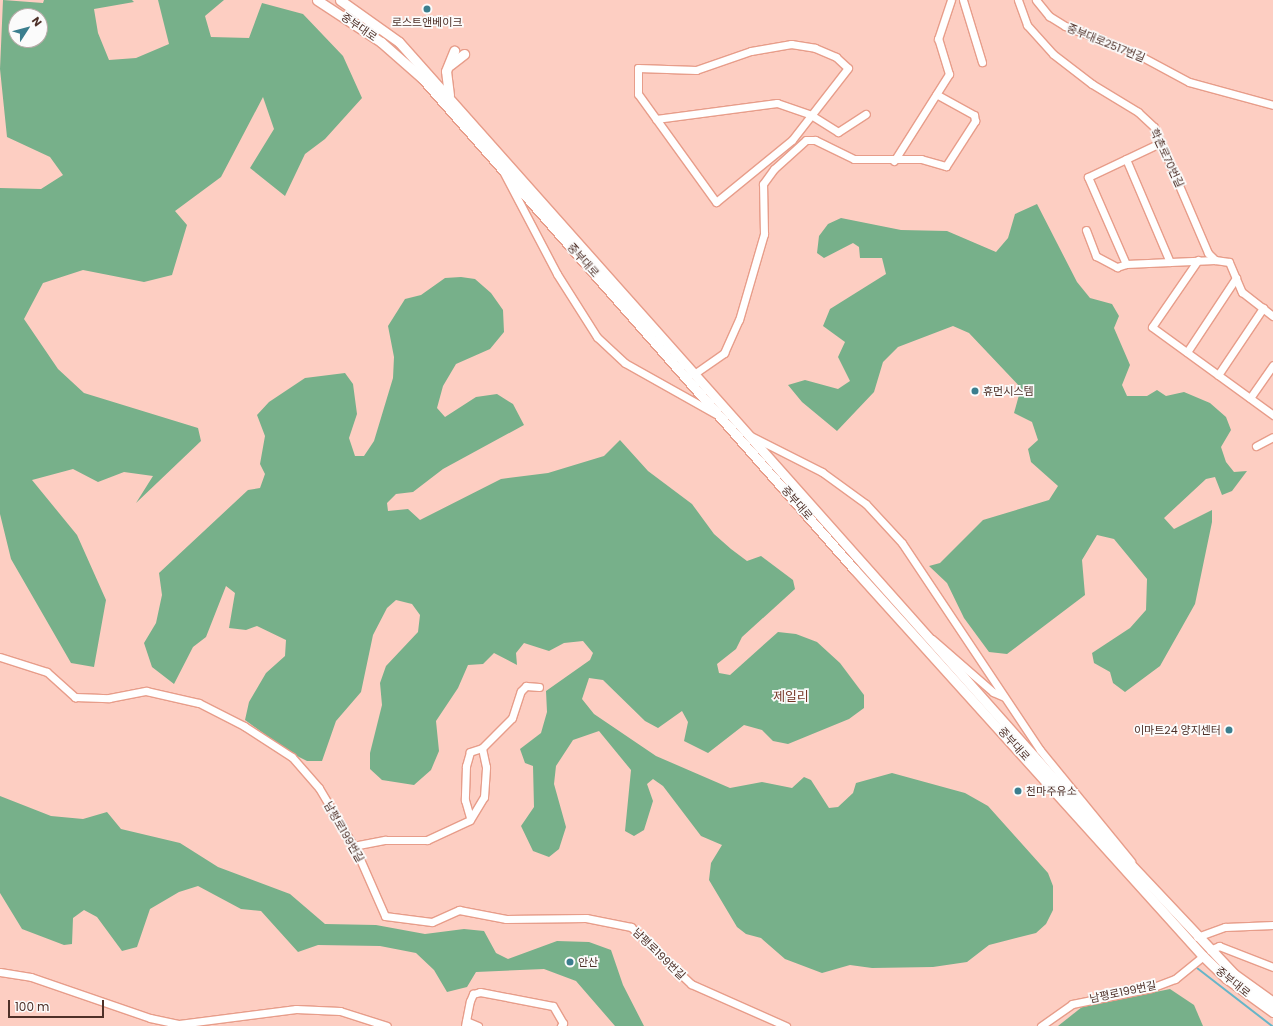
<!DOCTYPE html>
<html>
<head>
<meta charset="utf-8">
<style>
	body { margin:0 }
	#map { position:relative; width:1273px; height:1026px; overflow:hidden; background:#fdcec2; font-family:Poppins,"Noto Sans KR",sans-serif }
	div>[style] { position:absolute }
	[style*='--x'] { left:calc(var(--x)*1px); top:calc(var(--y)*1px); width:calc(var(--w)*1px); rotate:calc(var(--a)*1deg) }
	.forest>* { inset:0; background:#77b08a }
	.stream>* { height:2px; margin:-1px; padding:0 1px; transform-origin:1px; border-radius:1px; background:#67b5c8 }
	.roads { filter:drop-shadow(1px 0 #e79d8a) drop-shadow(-1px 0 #e79d8a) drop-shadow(0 1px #e79d8a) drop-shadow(0 -1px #e79d8a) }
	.minor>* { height:7px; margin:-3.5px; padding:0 3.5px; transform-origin:3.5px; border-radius:3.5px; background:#fff }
	.major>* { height:9px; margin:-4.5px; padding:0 4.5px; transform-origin:4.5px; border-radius:4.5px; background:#fff }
	.dots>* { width:11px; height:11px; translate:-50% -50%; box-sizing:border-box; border:2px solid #fbfbfb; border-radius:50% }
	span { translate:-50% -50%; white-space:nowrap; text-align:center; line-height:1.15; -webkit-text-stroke:3.5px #fbfbfb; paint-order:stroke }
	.poi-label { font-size:11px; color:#4e3028 }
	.left { translate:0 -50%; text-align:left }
	.right { translate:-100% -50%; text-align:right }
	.street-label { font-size:11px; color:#4e3028 }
	.quarter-label { font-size:13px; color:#773828 }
	.north { position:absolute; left:8px; top:8px; width:40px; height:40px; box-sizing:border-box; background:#fbfbfb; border:1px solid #b6aaa7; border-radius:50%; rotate:54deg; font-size:11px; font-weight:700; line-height:16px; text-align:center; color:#4e3028 }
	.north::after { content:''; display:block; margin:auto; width:14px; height:18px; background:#3b7e8e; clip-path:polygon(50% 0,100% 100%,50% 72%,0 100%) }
	.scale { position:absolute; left:8px; top:1000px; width:96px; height:18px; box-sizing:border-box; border:2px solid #4e3028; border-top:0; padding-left:5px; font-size:12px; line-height:14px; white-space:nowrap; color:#4e3028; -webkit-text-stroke:3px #fbfbfb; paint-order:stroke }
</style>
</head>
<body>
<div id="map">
	<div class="forest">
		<i style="clip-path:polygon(evenodd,3px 0,43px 3px,44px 0,132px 0,134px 2px,94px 9px,98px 33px,109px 60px,136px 58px,169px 44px,158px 0,224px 0,205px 16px,211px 37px,249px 38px,262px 3px,303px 14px,343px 56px,362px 98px,325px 139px,305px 154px,285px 196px,250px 168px,274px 129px,263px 97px,221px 177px,175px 211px,187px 225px,172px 275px,144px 282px,83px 270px,43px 283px,24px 319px,58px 369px,84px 393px,198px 428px,201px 441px,136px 503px,153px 476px,124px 472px,98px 482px,73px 469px,32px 480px,77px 535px,106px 600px,94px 667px,71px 663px,11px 559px,0 514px,0 188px,41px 189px,63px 175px,50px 157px,7px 137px,0 69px,3px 0,16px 16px,40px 16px,40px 40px,16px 40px,16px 16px)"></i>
		<i style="clip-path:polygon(1037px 204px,1077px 282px,1090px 298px,1112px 304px,1119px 316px,1114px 328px,1130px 365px,1122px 385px,1127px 396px,1147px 396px,1157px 390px,1166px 396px,1184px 392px,1210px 403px,1226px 417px,1231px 430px,1221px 447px,1226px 462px,1234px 472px,1247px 471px,1232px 491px,1222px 495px,1215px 477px,1206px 479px,1164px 518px,1174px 529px,1212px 510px,1212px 522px,1195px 604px,1160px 666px,1125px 692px,1113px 683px,1110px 672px,1094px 663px,1092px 653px,1130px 628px,1146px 610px,1147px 579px,1114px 539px,1097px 535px,1082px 560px,1085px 595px,1007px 654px,989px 652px,964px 618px,947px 583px,929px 566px,940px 563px,983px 520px,1049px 500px,1058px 486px,1031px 462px,1028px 449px,1038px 440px,1032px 422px,1014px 413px,1021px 388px,969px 333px,953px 326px,898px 347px,883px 362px,874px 392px,837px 431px,802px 402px,788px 385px,805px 380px,838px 389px,850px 381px,838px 357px,845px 342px,823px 326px,830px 309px,886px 274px,882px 258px,860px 258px,859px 247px,853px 243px,824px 258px,817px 253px,819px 236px,828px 224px,841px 218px,901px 230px,947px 231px,996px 252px,1008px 238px,1015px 214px)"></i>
		<i style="clip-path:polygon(461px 277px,475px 279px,491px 293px,503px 310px,504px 332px,490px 349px,456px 364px,443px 386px,437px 408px,445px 417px,476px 397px,497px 394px,513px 404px,524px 425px,443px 469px,413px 492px,396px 494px,387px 503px,388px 511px,408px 509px,420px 520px,501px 479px,548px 473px,604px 456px,620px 440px,648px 471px,692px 504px,714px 534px,731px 549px,747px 561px,761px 556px,793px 580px,795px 589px,742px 637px,736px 649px,717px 664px,719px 673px,730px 675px,778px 632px,796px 634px,817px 642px,840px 663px,864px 695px,864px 708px,849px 719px,788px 744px,773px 741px,762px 730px,744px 725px,708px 753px,684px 741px,688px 722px,682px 711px,658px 728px,645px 721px,603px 680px,589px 678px,582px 699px,594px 714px,656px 756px,730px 788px,762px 782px,792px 788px,804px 777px,811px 780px,829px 808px,838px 807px,853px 793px,856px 783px,892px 773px,965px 793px,988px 806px,1048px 873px,1053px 886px,1053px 910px,1046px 924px,1036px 933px,989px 945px,967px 962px,933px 967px,872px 968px,850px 965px,822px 973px,785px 959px,761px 938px,746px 934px,737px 927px,709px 880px,711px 863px,722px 845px,701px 836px,663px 786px,653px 779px,647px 784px,653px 801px,644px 830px,634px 836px,625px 831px,631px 770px,599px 731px,573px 740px,556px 766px,554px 784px,566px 827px,559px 849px,549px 857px,533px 851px,521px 826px,534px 807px,533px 766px,525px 763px,520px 749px,541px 733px,547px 712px,546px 691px,590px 660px,593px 653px,583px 641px,564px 643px,549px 651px,524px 643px,516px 653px,517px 665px,494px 653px,483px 664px,468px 665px,458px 688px,436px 721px,439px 751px,431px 770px,414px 785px,382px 780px,370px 769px,370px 753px,382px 705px,380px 683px,386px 666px,418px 632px,420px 615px,412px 604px,396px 600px,387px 608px,373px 635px,361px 692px,336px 721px,322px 761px,307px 761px,291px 753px,245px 720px,249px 702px,266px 673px,285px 656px,286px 640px,257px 626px,246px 630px,229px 628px,235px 593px,226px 586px,206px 637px,193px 647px,174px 684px,152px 667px,144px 643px,156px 623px,162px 595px,159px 573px,248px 490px,260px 488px,265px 474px,260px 464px,265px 436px,257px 415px,269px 402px,305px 378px,345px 373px,353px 384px,357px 414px,349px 438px,355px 456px,364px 456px,374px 441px,393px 378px,394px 357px,388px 326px,405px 299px,421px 295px,445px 278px)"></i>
		<i style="clip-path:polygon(0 796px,51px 816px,83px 819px,107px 812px,121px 829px,180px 843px,218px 867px,290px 894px,325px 924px,376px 925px,425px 934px,464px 929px,484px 931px,496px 953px,508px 959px,557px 941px,589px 942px,611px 950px,623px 985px,644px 1026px,615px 1026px,576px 981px,544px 969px,476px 972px,467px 987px,447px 992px,434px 970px,416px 953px,380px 946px,318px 945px,298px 952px,261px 911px,241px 909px,198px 886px,179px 892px,150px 909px,137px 947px,122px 951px,97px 917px,84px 910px,73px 918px,72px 944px,64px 945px,22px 929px,0 893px)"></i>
		<i style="clip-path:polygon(1170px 989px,1194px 1005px,1203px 1026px,1058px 1026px,1082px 1007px)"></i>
	</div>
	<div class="stream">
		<i style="--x:1197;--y:968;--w:95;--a:37.7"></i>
	</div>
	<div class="roads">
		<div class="minor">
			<i style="--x:963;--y:0;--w:65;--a:73"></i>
			<i style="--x:1018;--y:0;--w:27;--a:70"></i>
			<i style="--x:1027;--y:25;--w:39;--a:48"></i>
			<i style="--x:1053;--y:54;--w:49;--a:37.6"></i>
			<i style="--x:1092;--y:84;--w:54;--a:31.3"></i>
			<i style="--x:1138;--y:112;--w:22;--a:43"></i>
			<i style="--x:1154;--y:127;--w:137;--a:66.8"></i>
			<i style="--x:1208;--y:253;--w:10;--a:45"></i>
			<i style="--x:1215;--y:260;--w:14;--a:8"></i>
			<i style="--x:1229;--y:262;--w:33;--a:67"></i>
			<i style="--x:1242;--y:292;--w:39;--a:38"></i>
			<i style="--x:1036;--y:0;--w:21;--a:51"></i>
			<i style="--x:1049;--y:16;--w:19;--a:32"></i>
			<i style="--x:1065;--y:26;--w:75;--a:21.1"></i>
			<i style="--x:1135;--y:53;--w:61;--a:28.2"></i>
			<i style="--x:1189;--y:82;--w:87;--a:15.3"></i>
			<i style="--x:791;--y:44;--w:24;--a:9"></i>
			<i style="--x:815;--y:48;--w:23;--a:23"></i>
			<i style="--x:836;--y:57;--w:16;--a:43"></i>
			<i style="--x:848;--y:68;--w:91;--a:127.9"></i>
			<i style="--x:792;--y:140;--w:98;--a:140.8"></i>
			<i style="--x:716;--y:202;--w:133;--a:-125.8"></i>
			<i style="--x:638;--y:94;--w:26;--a:-90"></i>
			<i style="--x:638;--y:68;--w:58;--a:2"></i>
			<i style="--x:696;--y:70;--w:58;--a:-19.1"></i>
			<i style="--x:751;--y:51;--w:41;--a:-9.9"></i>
			<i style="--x:656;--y:119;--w:122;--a:-7.5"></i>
			<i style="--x:777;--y:103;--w:36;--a:19"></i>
			<i style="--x:811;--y:115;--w:32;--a:32"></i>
			<i style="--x:838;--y:132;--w:33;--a:-33"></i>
			<i style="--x:1162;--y:142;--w:82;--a:154.7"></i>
			<i style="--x:1088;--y:177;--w:95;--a:66.4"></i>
			<i style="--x:1126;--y:264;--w:89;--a:-2.6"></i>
			<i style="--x:1126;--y:159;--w:112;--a:66.9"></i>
			<i style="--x:894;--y:161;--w:103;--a:-57.7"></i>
			<i style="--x:949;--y:74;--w:37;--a:-107"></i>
			<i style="--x:938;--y:39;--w:41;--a:-71.6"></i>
			<i style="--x:504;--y:173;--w:114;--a:62.3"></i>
			<i style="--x:557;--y:274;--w:75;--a:57.6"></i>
			<i style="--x:597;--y:337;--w:38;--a:43"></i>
			<i style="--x:625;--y:363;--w:104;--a:29.3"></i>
			<i style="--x:1086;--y:230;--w:28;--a:69"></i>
			<i style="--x:1096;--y:256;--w:24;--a:28"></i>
			<i style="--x:1117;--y:267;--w:9;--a:-18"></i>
			<i style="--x:1198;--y:260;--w:81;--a:124.5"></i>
			<i style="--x:1152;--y:327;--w:150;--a:36"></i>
			<i style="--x:1187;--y:352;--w:89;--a:-56.5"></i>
			<i style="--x:694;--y:374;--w:37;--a:-35"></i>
			<i style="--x:724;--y:353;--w:36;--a:-66"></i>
			<i style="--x:739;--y:320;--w:90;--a:-73.8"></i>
			<i style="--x:764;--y:234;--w:50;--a:-91.1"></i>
			<i style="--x:763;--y:184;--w:19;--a:-54"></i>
			<i style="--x:774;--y:169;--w:43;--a:-42.2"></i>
			<i style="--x:806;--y:140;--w:9;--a:0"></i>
			<i style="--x:815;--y:140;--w:43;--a:26"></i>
			<i style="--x:854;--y:159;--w:67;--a:0"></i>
			<i style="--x:921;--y:159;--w:26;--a:16"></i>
			<i style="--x:946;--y:166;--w:54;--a:-57.2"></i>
			<i style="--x:975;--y:121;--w:6;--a:-99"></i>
			<i style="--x:974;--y:115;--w:43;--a:-151.1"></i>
			<i style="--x:1218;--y:375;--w:81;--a:-56.1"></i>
			<i style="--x:1250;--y:398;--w:40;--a:-55.1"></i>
			<i style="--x:751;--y:436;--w:80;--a:26.9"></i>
			<i style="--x:822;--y:472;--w:54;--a:36"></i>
			<i style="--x:866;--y:504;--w:53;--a:47.3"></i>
			<i style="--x:902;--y:543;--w:249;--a:56.3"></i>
			<i style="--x:1040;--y:750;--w:144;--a:50.7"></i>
			<i style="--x:1256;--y:446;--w:19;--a:-28"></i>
			<i style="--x:932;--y:639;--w:81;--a:41"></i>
			<i style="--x:993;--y:692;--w:12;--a:24"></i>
			<i style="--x:0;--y:657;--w:49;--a:17.7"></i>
			<i style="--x:47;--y:672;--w:38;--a:42"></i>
			<i style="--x:75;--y:697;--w:34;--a:2"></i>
			<i style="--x:109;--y:698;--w:38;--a:-11"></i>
			<i style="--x:146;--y:691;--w:54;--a:12.8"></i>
			<i style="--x:199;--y:703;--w:51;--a:27.1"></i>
			<i style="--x:244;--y:726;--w:57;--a:32.9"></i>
			<i style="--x:292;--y:757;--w:41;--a:48.9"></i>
			<i style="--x:319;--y:788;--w:72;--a:59.2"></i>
			<i style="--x:356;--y:850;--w:72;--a:66.3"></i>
			<i style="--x:385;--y:916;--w:47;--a:7.3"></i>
			<i style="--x:432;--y:922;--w:30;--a:-24"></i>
			<i style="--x:459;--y:910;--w:48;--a:10.8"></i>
			<i style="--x:506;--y:919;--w:80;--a:-0.7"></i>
			<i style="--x:586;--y:918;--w:46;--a:11.3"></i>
			<i style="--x:631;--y:927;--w:83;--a:43.5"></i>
			<i style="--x:691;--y:984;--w:104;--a:23.9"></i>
			<i style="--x:482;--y:748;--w:42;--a:-45"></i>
			<i style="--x:512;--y:718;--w:28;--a:-72"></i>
			<i style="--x:521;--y:691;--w:7;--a:-45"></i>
			<i style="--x:526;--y:686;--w:13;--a:4"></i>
			<i style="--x:353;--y:846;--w:33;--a:-11"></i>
			<i style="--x:385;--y:840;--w:42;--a:0"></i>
			<i style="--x:427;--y:840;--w:47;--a:-24.9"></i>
			<i style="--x:470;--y:820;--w:27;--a:-59"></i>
			<i style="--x:484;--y:797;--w:30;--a:-86"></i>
			<i style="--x:486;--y:767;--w:19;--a:-102"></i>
			<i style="--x:482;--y:748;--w:13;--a:162"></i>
			<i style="--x:470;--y:752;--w:15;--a:106"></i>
			<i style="--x:466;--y:766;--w:34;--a:92"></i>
			<i style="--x:465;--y:800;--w:18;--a:74"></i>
			<i style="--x:1197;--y:937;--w:30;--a:-20"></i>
			<i style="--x:1225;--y:927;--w:48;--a:-2.4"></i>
			<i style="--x:1210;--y:950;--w:10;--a:-24"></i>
			<i style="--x:1219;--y:946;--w:58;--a:21.3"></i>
			<i style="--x:0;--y:972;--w:31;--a:9"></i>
			<i style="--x:31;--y:977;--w:126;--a:19"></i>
			<i style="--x:150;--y:1018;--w:30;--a:12"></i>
			<i style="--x:179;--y:1024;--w:118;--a:-7.3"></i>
			<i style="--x:296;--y:1009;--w:44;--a:2.6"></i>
			<i style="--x:340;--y:1011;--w:49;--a:17.7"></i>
			<i style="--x:466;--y:1021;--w:13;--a:23"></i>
			<i style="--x:465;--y:1026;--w:25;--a:-79"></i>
			<i style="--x:470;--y:1001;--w:8;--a:-67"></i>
			<i style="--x:473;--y:994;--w:7;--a:-16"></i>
			<i style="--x:480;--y:992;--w:74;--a:10.9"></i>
			<i style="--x:553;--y:1006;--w:20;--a:60"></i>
			<i style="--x:563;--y:1023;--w:4;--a:124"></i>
			<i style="--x:1041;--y:1026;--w:38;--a:-35"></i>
			<i style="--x:1072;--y:1004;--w:81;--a:-11.4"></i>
			<i style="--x:1151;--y:988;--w:26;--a:-21"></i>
			<i style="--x:1175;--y:979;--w:36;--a:-39"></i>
		</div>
		<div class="major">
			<i style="--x:317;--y:0;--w:77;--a:33.3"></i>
			<i style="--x:381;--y:42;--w:55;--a:41.3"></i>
			<i style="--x:422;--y:78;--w:654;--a:48.66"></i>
			<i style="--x:854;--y:569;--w:521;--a:47.96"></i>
			<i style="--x:1203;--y:956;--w:32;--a:44"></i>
			<i style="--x:1226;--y:978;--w:58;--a:35.9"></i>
			<i style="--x:340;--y:0;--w:72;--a:35.4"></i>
			<i style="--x:399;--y:42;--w:1087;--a:48.36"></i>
			<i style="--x:1121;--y:854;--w:165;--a:46.7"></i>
			<i style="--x:1234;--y:974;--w:48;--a:35.7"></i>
			<i style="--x:450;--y:65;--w:18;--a:-38"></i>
			<i style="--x:449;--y:95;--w:24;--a:-97"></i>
			<i style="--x:446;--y:71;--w:22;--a:-68"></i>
		</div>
	</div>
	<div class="dots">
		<i style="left:427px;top:9px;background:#3b7e8e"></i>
		<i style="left:975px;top:391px;background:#3b7e8e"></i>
		<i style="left:1229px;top:730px;background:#3b7e8e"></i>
		<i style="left:1018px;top:791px;background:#3b7e8e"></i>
		<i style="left:570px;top:962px;background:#3b7e8e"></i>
	</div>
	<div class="poi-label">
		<span style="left:427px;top:22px">로스트앤베이크</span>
		<span class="left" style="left:983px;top:391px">휴먼시스템</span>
		<span class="right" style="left:1221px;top:730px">이마트24 양지센터</span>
		<span class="left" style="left:1026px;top:791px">천마주유소</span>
		<span class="left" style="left:578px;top:962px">안산</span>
	</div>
	<div class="street-label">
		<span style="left:359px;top:27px;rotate:35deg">중부대로</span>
		<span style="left:1106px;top:43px;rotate:22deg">중부대로2517번길</span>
		<span style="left:1167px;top:158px;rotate:65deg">학촌로70번길</span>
		<span style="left:583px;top:260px;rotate:48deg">중부대로</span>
		<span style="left:797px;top:503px;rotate:49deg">중부대로</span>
		<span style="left:1014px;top:744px;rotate:48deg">중부대로</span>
		<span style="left:344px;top:832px;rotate:60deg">남평로199번길</span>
		<span style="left:659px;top:954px;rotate:44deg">남평로199번길</span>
		<span style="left:1233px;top:982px;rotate:39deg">중부대로</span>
		<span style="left:1123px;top:992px;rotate:-12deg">남평로199번길</span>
	</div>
	<div class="quarter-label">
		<span style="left:791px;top:697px">제일리</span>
	</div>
	<div class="north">N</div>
	<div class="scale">100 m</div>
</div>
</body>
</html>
